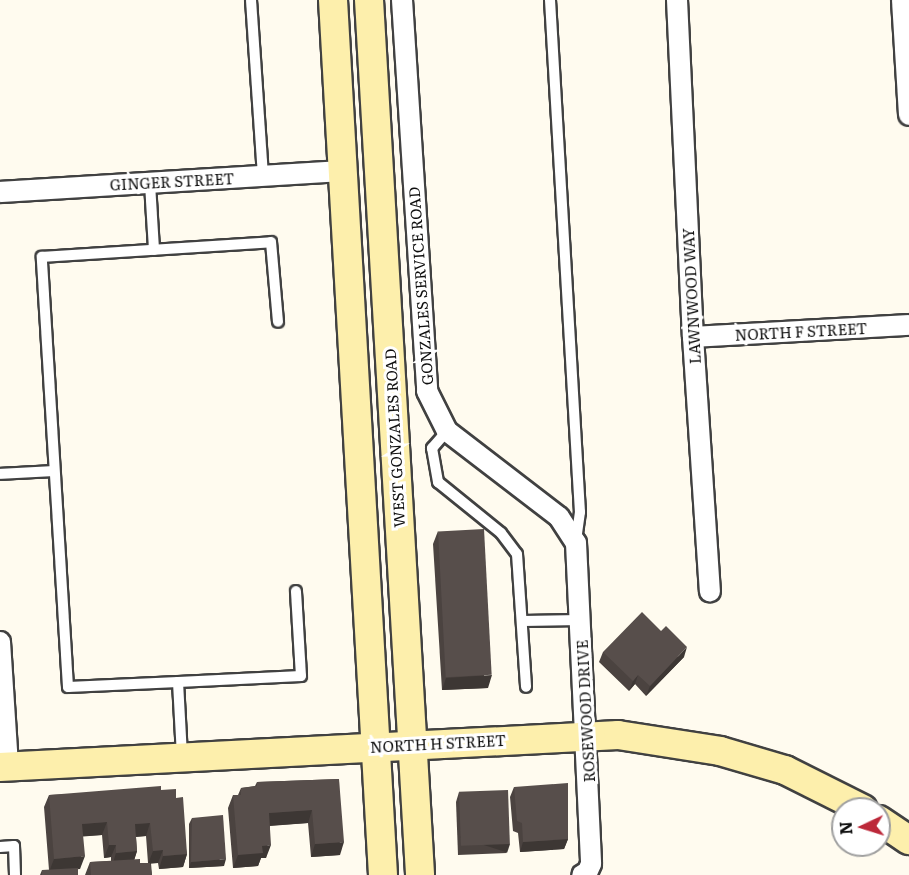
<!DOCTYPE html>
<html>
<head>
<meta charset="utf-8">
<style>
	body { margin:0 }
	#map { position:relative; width:909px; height:875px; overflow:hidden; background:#fffbef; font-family:Literata,serif }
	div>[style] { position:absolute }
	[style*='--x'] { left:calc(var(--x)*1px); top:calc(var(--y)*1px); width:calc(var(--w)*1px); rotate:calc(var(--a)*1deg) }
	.roads { filter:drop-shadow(2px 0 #414141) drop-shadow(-2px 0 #414141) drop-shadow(0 2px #414141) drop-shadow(0 -2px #414141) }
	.lane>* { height:10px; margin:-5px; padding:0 5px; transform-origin:5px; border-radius:5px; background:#fff }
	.street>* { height:20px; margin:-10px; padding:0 10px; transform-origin:10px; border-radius:10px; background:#fff }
	.secondary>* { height:28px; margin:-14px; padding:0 14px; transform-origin:14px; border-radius:14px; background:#fdefac }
	.wall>* { inset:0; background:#4b4340 }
	.shaded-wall>* { inset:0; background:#3d3734; transform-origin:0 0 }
	.building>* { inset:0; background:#574e4b; transform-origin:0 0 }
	span { translate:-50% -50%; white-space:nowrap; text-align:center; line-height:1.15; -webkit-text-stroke:6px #fff; paint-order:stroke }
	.street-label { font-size:15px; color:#0e0e0e }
	.north { position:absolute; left:831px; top:797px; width:60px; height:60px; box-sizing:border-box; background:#fff; border:2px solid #9f9f9f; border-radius:50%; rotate:266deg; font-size:16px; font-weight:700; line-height:24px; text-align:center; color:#0e0e0e }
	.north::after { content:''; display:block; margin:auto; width:21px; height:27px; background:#bc2839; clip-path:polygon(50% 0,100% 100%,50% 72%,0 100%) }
</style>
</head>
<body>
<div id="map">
	<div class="roads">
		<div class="lane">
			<i style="--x:251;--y:0;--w:176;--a:86.1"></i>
			<i style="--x:550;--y:0;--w:513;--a:86.65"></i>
			<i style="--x:580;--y:512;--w:28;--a:98"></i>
			<i style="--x:150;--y:184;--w:66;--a:86.5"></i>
			<i style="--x:447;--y:431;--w:23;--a:131"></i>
			<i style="--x:432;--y:448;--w:35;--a:80"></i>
			<i style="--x:438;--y:482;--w:81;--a:39"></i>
			<i style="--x:501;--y:533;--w:26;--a:53"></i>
			<i style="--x:517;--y:554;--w:133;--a:86.1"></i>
			<i style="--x:0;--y:474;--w:54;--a:-3.2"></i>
			<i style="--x:523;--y:621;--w:57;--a:-1"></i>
			<i style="--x:178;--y:682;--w:110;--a:177.4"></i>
			<i style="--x:68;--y:687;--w:431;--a:-93.5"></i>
			<i style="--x:42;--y:257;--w:229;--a:-3.7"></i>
			<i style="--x:271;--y:242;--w:80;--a:85"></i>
			<i style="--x:182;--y:756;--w:74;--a:-93.1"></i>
			<i style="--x:178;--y:682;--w:123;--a:-2.8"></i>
			<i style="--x:301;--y:676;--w:85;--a:-93.4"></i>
			<i style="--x:0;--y:847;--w:14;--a:-4"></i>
			<i style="--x:14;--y:846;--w:29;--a:88"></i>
		</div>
		<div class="street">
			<i style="--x:402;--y:0;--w:392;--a:86.3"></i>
			<i style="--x:427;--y:391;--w:45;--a:63.4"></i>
			<i style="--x:447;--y:431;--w:141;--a:37.5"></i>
			<i style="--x:559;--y:517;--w:31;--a:57"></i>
			<i style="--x:576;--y:543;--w:321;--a:87.3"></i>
			<i style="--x:591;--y:864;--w:10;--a:114"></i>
			<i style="--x:587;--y:873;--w:5;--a:158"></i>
			<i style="--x:677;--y:0;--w:337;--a:87.3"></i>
			<i style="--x:693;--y:337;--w:255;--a:86.2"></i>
			<i style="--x:902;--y:0;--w:115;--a:86.5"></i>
			<i style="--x:0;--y:192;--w:345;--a:-3.5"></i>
			<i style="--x:693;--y:337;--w:216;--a:-3.2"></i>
			<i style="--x:0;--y:642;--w:125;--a:86.3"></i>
		</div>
		<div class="secondary">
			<i style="--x:333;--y:0;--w:876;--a:86.73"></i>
			<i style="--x:369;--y:0;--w:876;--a:86.66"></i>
			<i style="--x:0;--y:767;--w:619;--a:-2.96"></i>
			<i style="--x:618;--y:735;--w:103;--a:8.9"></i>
			<i style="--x:720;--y:751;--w:68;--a:16.3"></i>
			<i style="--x:785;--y:770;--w:87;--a:26.6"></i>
			<i style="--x:879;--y:820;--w:36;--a:34"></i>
		</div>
	</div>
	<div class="wall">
		<i style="clip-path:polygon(438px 531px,488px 688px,442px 690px,433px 544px)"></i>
		<i style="clip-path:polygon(603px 652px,684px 657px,646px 696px,635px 684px,629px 691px,599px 662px)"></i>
		<i style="clip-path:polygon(339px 779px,340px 855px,311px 857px,308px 823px,270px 826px,266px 858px,261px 858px,258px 866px,233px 868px,228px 808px,233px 795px,238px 795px,241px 788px,255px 786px,257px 782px)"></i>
		<i style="clip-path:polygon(514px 787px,568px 839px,564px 849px,520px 852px,518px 833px,513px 831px,510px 797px)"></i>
		<i style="clip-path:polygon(evenodd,161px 790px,176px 798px,187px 854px,183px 867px,159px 869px,158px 863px,151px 863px,152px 875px,85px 875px,90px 862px,111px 861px,111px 857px,104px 858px,102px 835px,83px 836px,80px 869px,78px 869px,78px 875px,40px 875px,42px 870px,49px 870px,44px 807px,49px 795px,161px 790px,146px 836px,148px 863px,140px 863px,134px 860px,137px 851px,136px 837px,146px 836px)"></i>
		<i style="clip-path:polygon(459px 792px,507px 853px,458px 855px,456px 802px)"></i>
		<i style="clip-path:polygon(192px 818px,224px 866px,189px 868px,189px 824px)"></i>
	</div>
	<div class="shaded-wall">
		<i style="clip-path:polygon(687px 647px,684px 657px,646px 696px,650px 686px)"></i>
		<i style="clip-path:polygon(492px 675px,488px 688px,442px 690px,446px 678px)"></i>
		<i style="clip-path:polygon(638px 675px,635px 684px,629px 691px,633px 681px)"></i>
		<i style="clip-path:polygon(312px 810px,308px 823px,264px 826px,269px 813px)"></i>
		<i style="clip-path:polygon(107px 822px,102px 835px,77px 837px,82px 824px)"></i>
		<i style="clip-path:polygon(150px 823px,146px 836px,131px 837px,135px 824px)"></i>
		<i style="clip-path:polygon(568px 839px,564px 849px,520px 852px,523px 842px)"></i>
		<i style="clip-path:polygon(344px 842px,340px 855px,311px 857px,315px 844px)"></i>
		<i style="left:510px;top:844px;width:9px;height:49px;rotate:108deg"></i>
		<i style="clip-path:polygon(109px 845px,116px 845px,111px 857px,104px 858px)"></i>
		<i style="clip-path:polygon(271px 845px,266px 858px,261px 858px,258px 866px,233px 868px,238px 855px,262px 846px)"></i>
		<i style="clip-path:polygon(163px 850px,158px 863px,148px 864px,153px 851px)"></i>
		<i style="clip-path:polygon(137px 851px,133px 864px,112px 866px,116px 853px)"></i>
		<i style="clip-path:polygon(187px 854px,183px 867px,159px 869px,163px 856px)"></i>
		<i style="clip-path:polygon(85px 856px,80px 869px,49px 872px,54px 859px)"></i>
		<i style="clip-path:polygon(226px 859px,224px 866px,189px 868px,191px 862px)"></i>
	</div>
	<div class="building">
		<i style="left:484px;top:529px;width:146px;height:46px;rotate:87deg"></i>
		<i style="clip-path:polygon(642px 612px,661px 631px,666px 626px,687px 647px,650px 686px,638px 675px,633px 681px,603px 652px)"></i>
		<i style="clip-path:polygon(339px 779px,344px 842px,315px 844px,312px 810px,269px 813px,271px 845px,262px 846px,263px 853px,238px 855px,233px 795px,241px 795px,241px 788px,257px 786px,257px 782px)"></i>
		<i style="clip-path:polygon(568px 783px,568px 839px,523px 842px,522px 823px,517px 821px,514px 787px)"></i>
		<i style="clip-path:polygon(161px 786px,161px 790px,176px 789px,176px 798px,183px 797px,187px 854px,163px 856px,163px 850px,153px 851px,150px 823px,135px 824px,137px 851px,116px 853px,116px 845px,109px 845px,107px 822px,82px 824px,85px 856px,54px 859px,49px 795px)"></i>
		<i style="left:508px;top:790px;width:54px;height:49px;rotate:88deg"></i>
		<i style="clip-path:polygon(223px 815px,226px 859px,191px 862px,192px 818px)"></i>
		<i style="clip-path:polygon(140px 859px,140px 863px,150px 863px,152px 875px,91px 875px,90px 862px)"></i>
		<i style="clip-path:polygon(78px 868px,78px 875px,42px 875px,42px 870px)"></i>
	</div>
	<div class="street-label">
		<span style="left:172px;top:181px;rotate:-3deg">GINGER STREET</span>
		<span style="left:420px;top:286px;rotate:-94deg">GONZALES SERVICE ROAD</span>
		<span style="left:691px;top:296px;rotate:-93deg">LAWNWOOD WAY</span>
		<span style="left:801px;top:331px;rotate:-3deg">NORTH F STREET</span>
		<span style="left:394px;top:438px;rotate:-93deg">WEST GONZALES ROAD</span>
		<span style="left:585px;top:711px;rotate:-93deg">ROSEWOOD DRIVE</span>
		<span style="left:438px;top:743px;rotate:-3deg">NORTH H STREET</span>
	</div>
	<div class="north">N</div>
</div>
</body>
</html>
